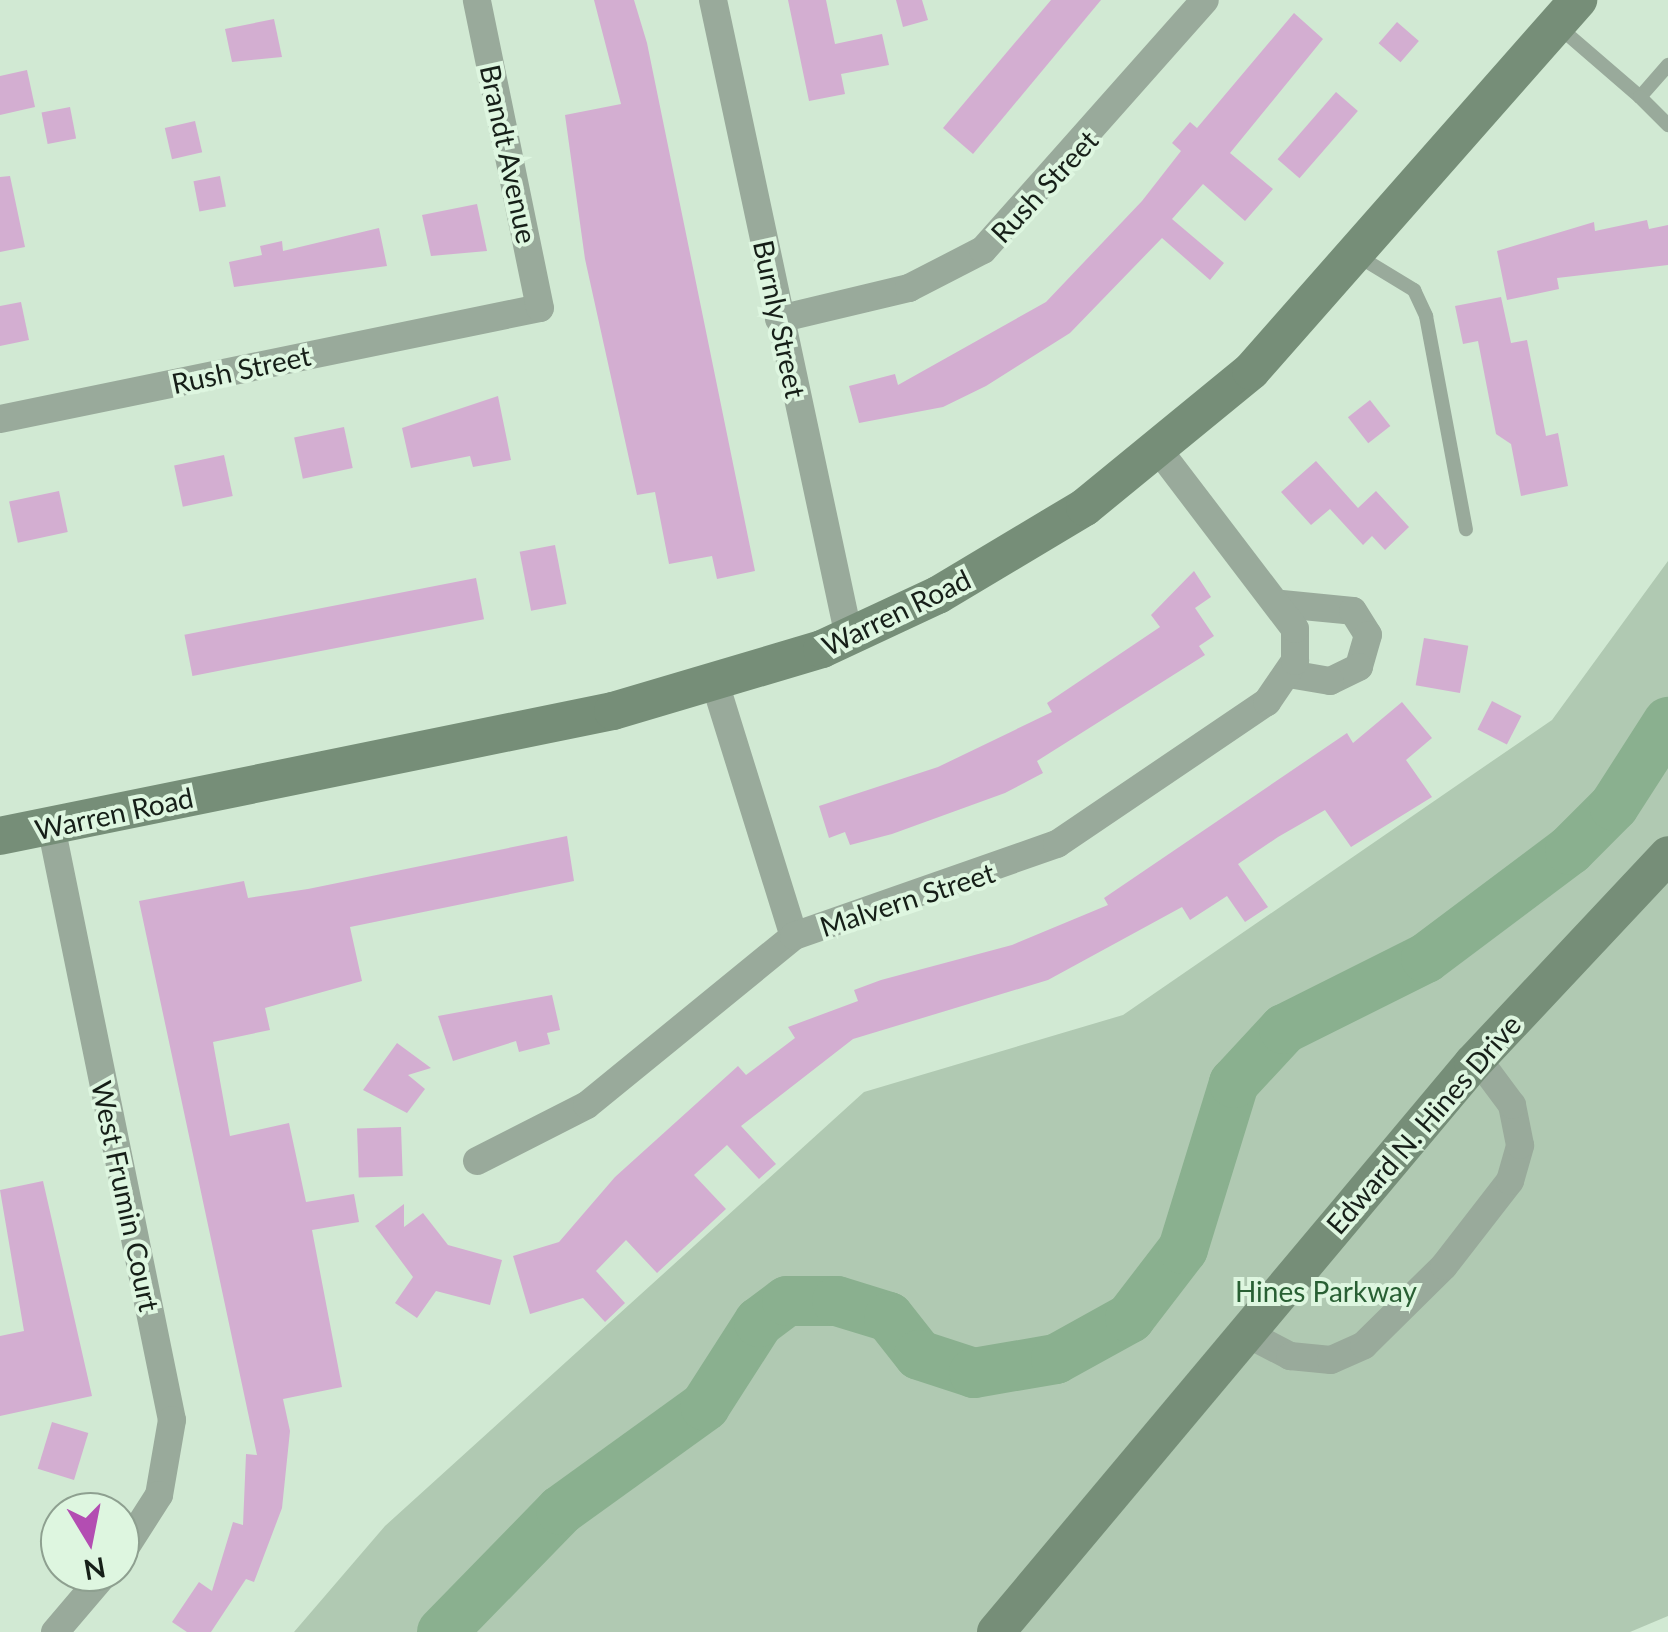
<!DOCTYPE html>
<html>
<head>
<meta charset="utf-8">
<style>
	body { margin:0 }
	#map { position:relative; width:1668px; height:1632px; overflow:hidden; background:#d1e9d3; font-family:Lato,sans-serif }
	div>[style] { position:absolute }
	[style*='--x'] { left:calc(var(--x)*1px); top:calc(var(--y)*1px); width:calc(var(--w)*1px); rotate:calc(var(--a)*1deg) }
	.green>* { inset:0; background:#b0c9b2 }
	.river>* { height:50px; margin:-25px; padding:0 25px; transform-origin:25px; border-radius:25px; background:#8ab08f }
	.building>* { inset:0; background:#d3aed1; transform-origin:0 0 }
	.lane>* { height:14px; margin:-7px; padding:0 7px; transform-origin:7px; border-radius:7px; background:#99aa9b }
	.street>* { height:28px; margin:-14px; padding:0 14px; transform-origin:14px; border-radius:14px; background:#99aa9b }
	.secondary>* { height:38px; margin:-19px; padding:0 19px; transform-origin:19px; border-radius:19px; background:#768e78 }
	span { translate:-50% -50%; white-space:nowrap; text-align:center; line-height:1.15; -webkit-text-stroke:8px #def6e0; paint-order:stroke }
	.street-label { font-size:28px; color:#161f18 }
	.park-label { font-size:28px; color:#285f33 }
	.north { position:absolute; left:40px; top:1492px; width:100px; height:100px; box-sizing:border-box; background:#def6e0; border:2px solid #8ea090; border-radius:50%; rotate:170deg; font-size:28px; font-weight:700; line-height:40px; text-align:center; color:#161f18 }
	.north::after { content:''; display:block; margin:auto; width:35px; height:45px; background:#b34db2; clip-path:polygon(50% 0,100% 100%,50% 72%,0 100%) }
</style>
</head>
<body>
<div id="map">
	<div class="green">
		<i style="clip-path:polygon(1668px 561px,1668px 1616px,1630px 1632px,294px 1632px,385px 1526px,864px 1092px,1123px 1015px,1552px 720px)"></i>
	</div>
	<div class="river">
		<i style="--x:442;--y:1632;--w:170;--a:-45.7"></i>
		<i style="--x:561;--y:1510;--w:178;--a:-35.8"></i>
		<i style="--x:705;--y:1406;--w:100;--a:-57.3"></i>
		<i style="--x:759;--y:1322;--w:35;--a:-37"></i>
		<i style="--x:787;--y:1301;--w:50;--a:0"></i>
		<i style="--x:837;--y:1301;--w:54;--a:17.1"></i>
		<i style="--x:889;--y:1317;--w:48;--a:51.7"></i>
		<i style="--x:919;--y:1355;--w:58;--a:18.1"></i>
		<i style="--x:974;--y:1373;--w:83;--a:-9.7"></i>
		<i style="--x:1056;--y:1359;--w:85;--a:-29"></i>
		<i style="--x:1130;--y:1318;--w:87;--a:-52.5"></i>
		<i style="--x:1183;--y:1249;--w:174;--a:-72.9"></i>
		<i style="--x:1234;--y:1083;--w:74;--a:-47.2"></i>
		<i style="--x:1284;--y:1029;--w:159;--a:-26.6"></i>
		<i style="--x:1426;--y:958;--w:180;--a:-36.9"></i>
		<i style="--x:1570;--y:850;--w:62;--a:-45"></i>
		<i style="--x:1614;--y:806;--w:100;--a:-57.3"></i>
	</div>
	<div class="building">
		<i style="clip-path:polygon(594px 0,634px 0,647px 43px,755px 571px,717px 579px,712px 556px,669px 564px,655px 492px,637px 495px,585px 259px,565px 115px,621px 104px)"></i>
		<i style="clip-path:polygon(788px 0,826px 0,835px 44px,882px 34px,889px 65px,841px 74px,845px 94px,809px 101px)"></i>
		<i style="clip-path:polygon(896px 0,922px 0,928px 20px,903px 27px)"></i>
		<i style="clip-path:polygon(1051px 0,1101px 0,973px 154px,943px 128px)"></i>
		<i style="clip-path:polygon(1294px 13px,1323px 39px,1230px 153px,1273px 189px,1245px 221px,1203px 184px,1172px 219px,1224px 263px,1210px 280px,1162px 238px,1070px 333px,986px 386px,943px 407px,859px 423px,849px 386px,895px 374px,898px 385px,1046px 302px,1142px 201px,1181px 151px,1172px 143px,1190px 122px,1197px 128px)"></i>
		<i style="clip-path:polygon(274px 19px,282px 57px,232px 62px,225px 29px)"></i>
		<i style="left:1397px;top:22px;width:29px;height:28px;rotate:41deg"></i>
		<i style="clip-path:polygon(27px 70px,35px 107px,0 115px,0 76px)"></i>
		<i style="left:1336px;top:92px;width:29px;height:89px;rotate:41deg"></i>
		<i style="left:70px;top:107px;width:32px;height:29px;rotate:79deg"></i>
		<i style="left:195px;top:121px;width:32px;height:31px;rotate:77deg"></i>
		<i style="clip-path:polygon(10px 176px,25px 247px,0 252px,0 177px)"></i>
		<i style="left:220px;top:176px;width:31px;height:27px;rotate:79deg"></i>
		<i style="clip-path:polygon(477px 204px,487px 251px,431px 256px,422px 215px)"></i>
		<i style="clip-path:polygon(1647px 220px,1649px 229px,1668px 225px,1668px 265px,1557px 278px,1559px 289px,1507px 300px,1497px 251px,1594px 222px,1595px 231px)"></i>
		<i style="clip-path:polygon(379px 228px,387px 266px,234px 287px,229px 262px,262px 255px,260px 246px,282px 241px,283px 251px)"></i>
		<i style="clip-path:polygon(1501px 297px,1511px 343px,1527px 340px,1546px 436px,1558px 433px,1568px 486px,1521px 496px,1511px 444px,1496px 434px,1478px 341px,1463px 344px,1455px 306px)"></i>
		<i style="clip-path:polygon(21px 302px,29px 340px,0 346px,0 306px)"></i>
		<i style="clip-path:polygon(498px 396px,511px 460px,473px 467px,470px 456px,411px 468px,402px 428px)"></i>
		<i style="left:1370px;top:400px;width:33px;height:28px;rotate:52deg"></i>
		<i style="left:344px;top:427px;width:42px;height:51px;rotate:78deg"></i>
		<i style="left:224px;top:455px;width:42px;height:51px;rotate:78deg"></i>
		<i style="clip-path:polygon(1316px 461px,1358px 508px,1376px 491px,1409px 527px,1385px 550px,1372px 536px,1363px 545px,1330px 509px,1311px 525px,1281px 492px)"></i>
		<i style="left:59px;top:491px;width:42px;height:51px;rotate:78deg"></i>
		<i style="left:555px;top:545px;width:60px;height:36px;rotate:79deg"></i>
		<i style="clip-path:polygon(1194px 571px,1211px 597px,1195px 608px,1214px 636px,1199px 646px,1205px 655px,1037px 761px,1043px 773px,1005px 793px,892px 834px,850px 845px,845px 832px,829px 838px,819px 806px,938px 767px,1052px 712px,1047px 703px,1160px 627px,1151px 615px)"></i>
		<i style="left:476px;top:578px;width:42px;height:297px;rotate:79deg"></i>
		<i style="left:1424px;top:638px;width:45px;height:48px;rotate:10deg"></i>
		<i style="left:1492px;top:701px;width:33px;height:32px;rotate:27deg"></i>
		<i style="clip-path:polygon(1402px 702px,1432px 738px,1406px 760px,1432px 797px,1351px 847px,1325px 810px,1278px 837px,1238px 864px,1268px 907px,1245px 922px,1227px 896px,1190px 920px,1182px 907px,1048px 980px,853px 1039px,741px 1126px,776px 1164px,759px 1179px,727px 1145px,694px 1175px,726px 1209px,657px 1273px,626px 1240px,596px 1271px,625px 1303px,605px 1322px,583px 1298px,530px 1314px,513px 1256px,559px 1242px,615px 1177px,738px 1066px,746px 1075px,795px 1038px,788px 1027px,858px 1001px,854px 990px,881px 980px,1012px 945px,1108px 905px,1104px 898px,1347px 733px,1353px 743px)"></i>
		<i style="clip-path:polygon(567px 836px,574px 881px,350px 927px,362px 981px,265px 1008px,270px 1030px,213px 1042px,230px 1136px,289px 1123px,306px 1202px,354px 1194px,359px 1222px,312px 1230px,342px 1387px,283px 1399px,290px 1431px,282px 1508px,254px 1582px,246px 1579px,211px 1632px,187px 1632px,172px 1622px,199px 1582px,212px 1591px,233px 1522px,243px 1525px,246px 1454px,257px 1455px,139px 901px,244px 881px,248px 898px,308px 889px)"></i>
		<i style="clip-path:polygon(552px 995px,560px 1030px,547px 1033px,550px 1044px,519px 1052px,516px 1041px,453px 1061px,438px 1016px)"></i>
		<i style="clip-path:polygon(397px 1043px,431px 1068px,408px 1075px,425px 1089px,407px 1113px,363px 1090px)"></i>
		<i style="left:401px;top:1127px;width:49px;height:44px;rotate:88deg"></i>
		<i style="clip-path:polygon(43px 1181px,92px 1396px,0 1416px,0 1336px,24px 1331px,0 1190px)"></i>
		<i style="clip-path:polygon(404px 1204px,404px 1227px,423px 1213px,448px 1245px,502px 1260px,490px 1305px,436px 1291px,417px 1318px,395px 1303px,413px 1277px,375px 1226px)"></i>
		<i style="left:52px;top:1422px;width:38px;height:49px;rotate:17deg"></i>
	</div>
	<div class="lane">
		<i style="--x:1559;--y:27;--w:107;--a:40.8"></i>
		<i style="--x:1640;--y:97;--w:43;--a:-48.8"></i>
		<i style="--x:1640;--y:97;--w:40;--a:45"></i>
		<i style="--x:1358;--y:256;--w:66;--a:31.3"></i>
		<i style="--x:1414;--y:290;--w:29;--a:65"></i>
		<i style="--x:1426;--y:316;--w:217;--a:79.4"></i>
	</div>
	<div class="street">
		<i style="--x:713;--y:0;--w:651;--a:77.95"></i>
		<i style="--x:779;--y:319;--w:134;--a:-13.4"></i>
		<i style="--x:909;--y:288;--w:83;--a:-27.2"></i>
		<i style="--x:983;--y:250;--w:334;--a:-48.4"></i>
		<i style="--x:0;--y:419;--w:551;--a:-11.62"></i>
		<i style="--x:540;--y:308;--w:314;--a:-101.6"></i>
		<i style="--x:1282;--y:604;--w:71;--a:5.6"></i>
		<i style="--x:1353;--y:611;--w:28;--a:58"></i>
		<i style="--x:1368;--y:635;--w:33;--a:106"></i>
		<i style="--x:1359;--y:667;--w:32;--a:154"></i>
		<i style="--x:1330;--y:681;--w:42;--a:-170.3"></i>
		<i style="--x:715;--y:683;--w:265;--a:72.7"></i>
		<i style="--x:51;--y:826;--w:606;--a:78.49"></i>
		<i style="--x:172;--y:1420;--w:76;--a:99.8"></i>
		<i style="--x:159;--y:1495;--w:72;--a:122.6"></i>
		<i style="--x:477;--y:1161;--w:123;--a:-27"></i>
		<i style="--x:587;--y:1105;--w:267;--a:-39.2"></i>
		<i style="--x:794;--y:936;--w:279;--a:-19.3"></i>
		<i style="--x:1057;--y:844;--w:254;--a:-34.1"></i>
		<i style="--x:1267;--y:702;--w:50;--a:-55.7"></i>
		<i style="--x:1295;--y:661;--w:32;--a:-90"></i>
		<i style="--x:1295;--y:629;--w:223;--a:-127.3"></i>
		<i style="--x:1246;--y:1333;--w:50;--a:27.6"></i>
		<i style="--x:1290;--y:1356;--w:41;--a:5.6"></i>
		<i style="--x:1331;--y:1360;--w:36;--a:-24"></i>
		<i style="--x:1364;--y:1345;--w:112;--a:-44.6"></i>
		<i style="--x:1444;--y:1266;--w:108;--a:-52.2"></i>
		<i style="--x:1510;--y:1181;--w:37;--a:-74"></i>
		<i style="--x:1520;--y:1145;--w:41;--a:-101.3"></i>
		<i style="--x:1512;--y:1105;--w:59;--a:-126.7"></i>
		<i style="--x:55;--y:1632;--w:79;--a:-49.6"></i>
	</div>
	<div class="secondary">
		<i style="--x:0;--y:836;--w:626;--a:-11.53"></i>
		<i style="--x:613;--y:711;--w:218;--a:-16.5"></i>
		<i style="--x:822;--y:649;--w:128;--a:-25"></i>
		<i style="--x:938;--y:595;--w:171;--a:-30.9"></i>
		<i style="--x:1085;--y:507;--w:215;--a:-39.3"></i>
		<i style="--x:1251;--y:371;--w:495;--a:-48.6"></i>
		<i style="--x:996;--y:1632;--w:742;--a:-50.03"></i>
		<i style="--x:1473;--y:1063;--w:285;--a:-46.8"></i>
	</div>
	<div class="street-label">
		<span style="left:509px;top:154px;rotate:78deg">Brandt Avenue</span>
		<span style="left:1044px;top:186px;rotate:-47deg">Rush Street</span>
		<span style="left:780px;top:319px;rotate:78deg">Burnly Street</span>
		<span style="left:241px;top:369px;rotate:-12deg">Rush Street</span>
		<span style="left:896px;top:612px;rotate:-26deg">Warren Road</span>
		<span style="left:114px;top:813px;rotate:-12deg">Warren Road</span>
		<span style="left:907px;top:899px;rotate:-18deg">Malvern Street</span>
		<span style="left:1423px;top:1124px;rotate:-49deg">Edward N. Hines Drive</span>
		<span style="left:126px;top:1196px;rotate:78deg">West Frumin Court</span>
	</div>
	<div class="park-label">
		<span style="left:1326px;top:1291px">Hines Parkway</span>
	</div>
	<div class="north">N</div>
</div>
</body>
</html>
